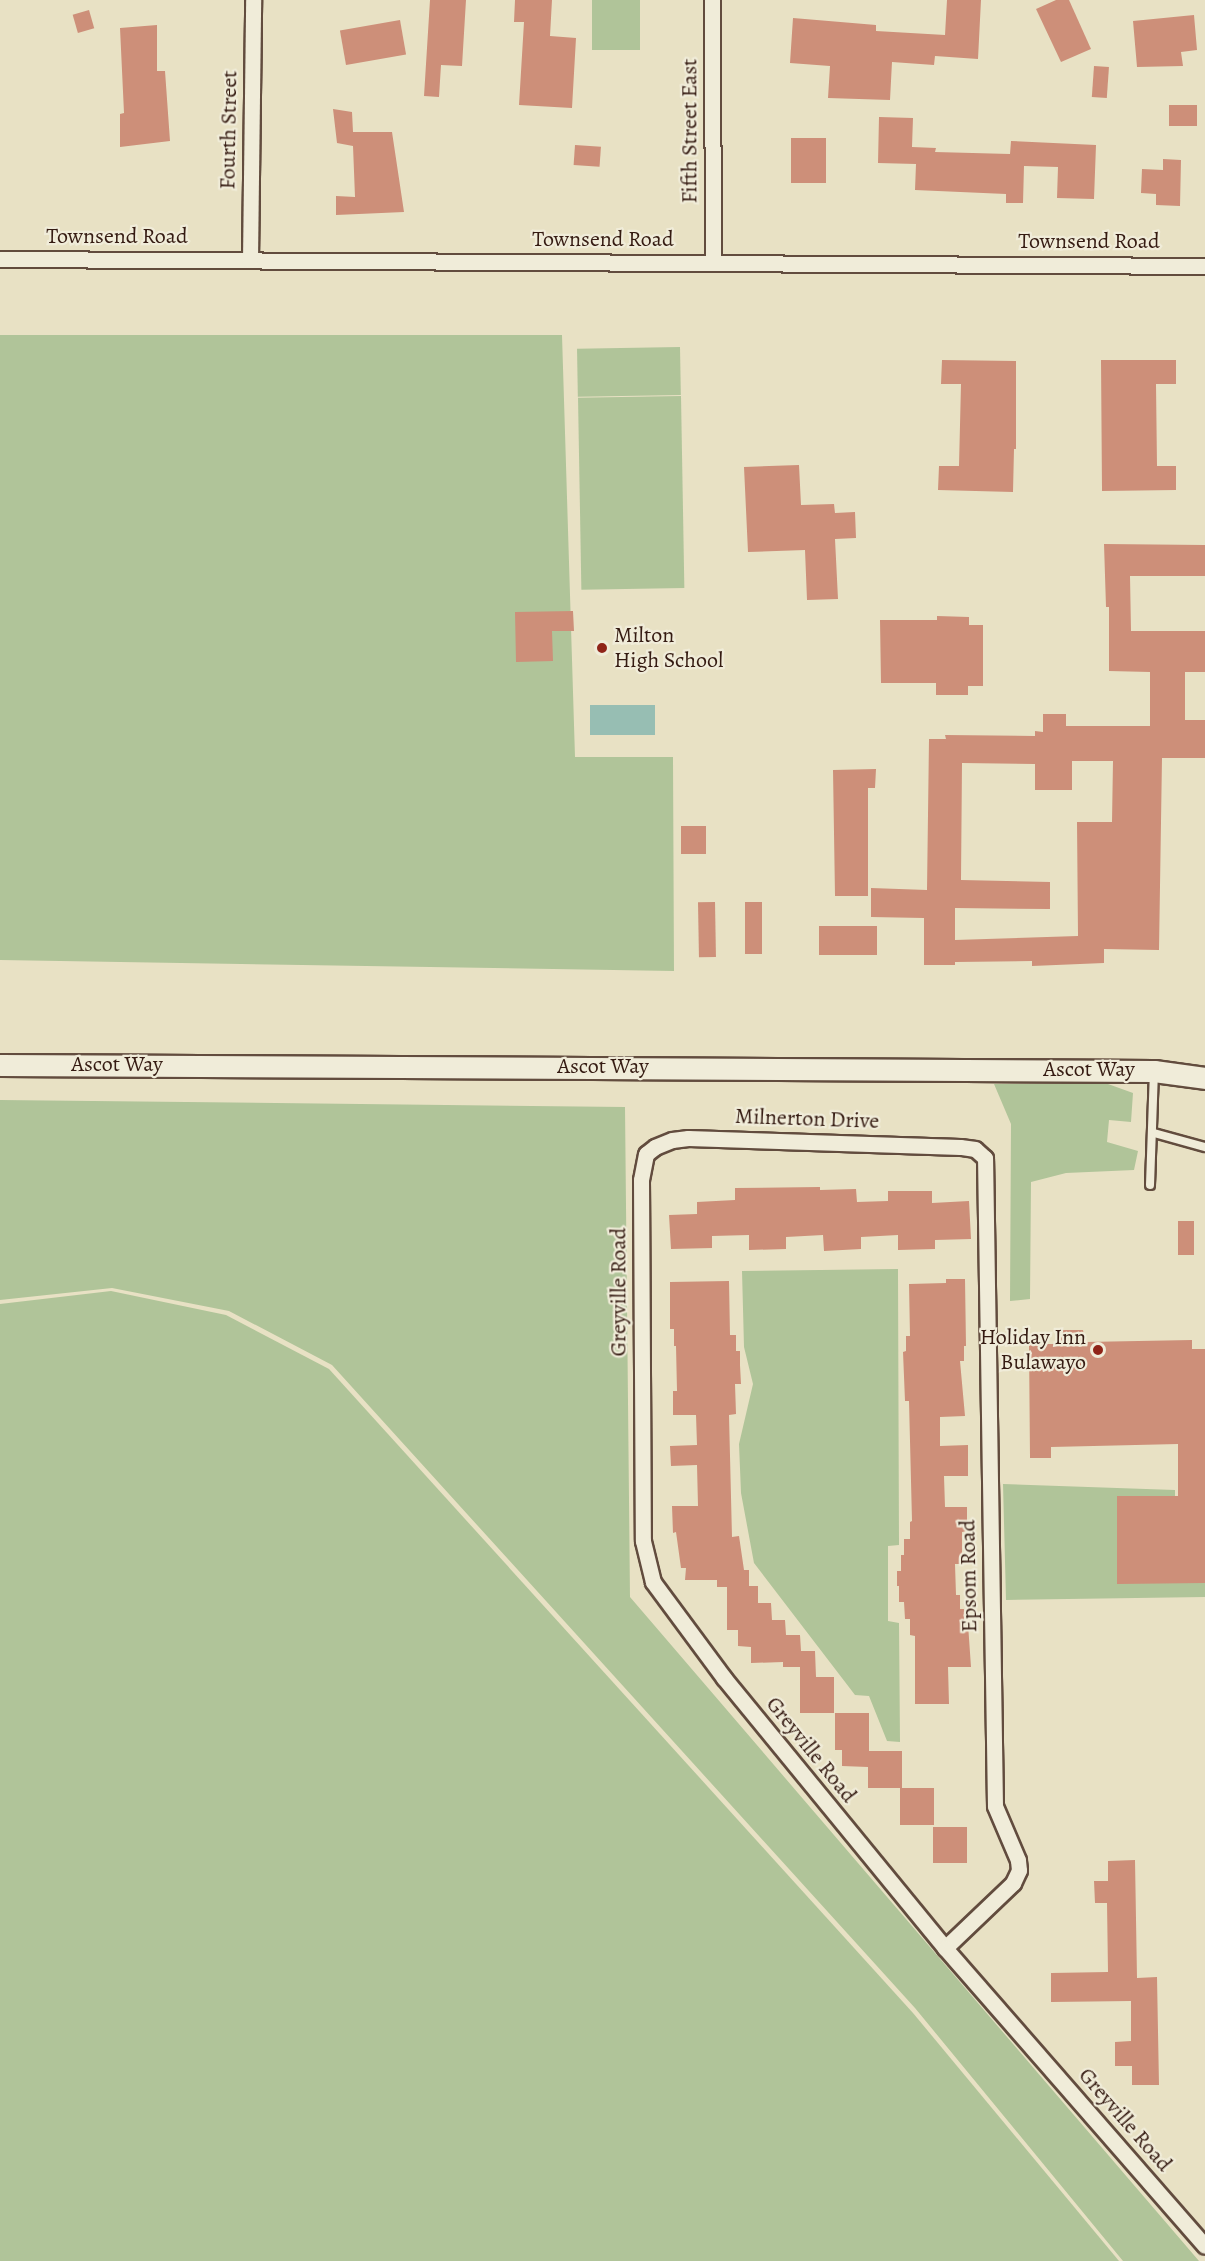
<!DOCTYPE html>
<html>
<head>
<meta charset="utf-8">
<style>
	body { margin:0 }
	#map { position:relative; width:1205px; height:2261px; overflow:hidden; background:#e8e1c4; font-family:Alegreya,serif }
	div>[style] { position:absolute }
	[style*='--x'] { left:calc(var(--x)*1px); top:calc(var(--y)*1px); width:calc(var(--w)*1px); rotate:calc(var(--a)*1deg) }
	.green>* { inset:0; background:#b0c499; transform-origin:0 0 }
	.water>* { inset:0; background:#97beb3; transform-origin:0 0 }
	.building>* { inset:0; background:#cd8f79; transform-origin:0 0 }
	.roads { filter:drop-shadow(2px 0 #624c3e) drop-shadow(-2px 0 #624c3e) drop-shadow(0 2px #624c3e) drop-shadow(0 -2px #624c3e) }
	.lane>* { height:8px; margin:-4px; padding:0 4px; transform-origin:4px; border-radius:4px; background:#f0ecd9 }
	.street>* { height:15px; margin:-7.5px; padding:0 7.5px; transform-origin:7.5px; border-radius:7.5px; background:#f0ecd9 }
	.secondary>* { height:21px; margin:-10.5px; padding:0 10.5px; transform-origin:10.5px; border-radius:10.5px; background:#f0ecd9 }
	.dots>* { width:16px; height:16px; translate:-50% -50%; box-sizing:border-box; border:3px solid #f0ecd9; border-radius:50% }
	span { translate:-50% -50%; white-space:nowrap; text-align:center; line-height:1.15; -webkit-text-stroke:4.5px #f0ecd9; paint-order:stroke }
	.street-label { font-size:22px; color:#351b12 }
	.poi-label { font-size:22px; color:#351b12 }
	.left { translate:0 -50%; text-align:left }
	.right { translate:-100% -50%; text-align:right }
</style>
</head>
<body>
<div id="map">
	<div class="green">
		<i style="left:592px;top:0;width:48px;height:50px"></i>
		<i style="clip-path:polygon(0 335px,562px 335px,575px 757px,673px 757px,674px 971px,0 960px)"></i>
		<i style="left:680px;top:347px;width:48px;height:103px;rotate:89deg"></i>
		<i style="left:681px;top:396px;width:192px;height:103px;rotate:89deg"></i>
		<i style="clip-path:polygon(994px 1084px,1108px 1084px,1133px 1093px,1131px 1122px,1109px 1120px,1107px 1142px,1138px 1151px,1134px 1170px,1066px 1173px,1031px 1182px,1030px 1299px,1010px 1301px,1011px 1124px)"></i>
		<i style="clip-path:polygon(0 1100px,625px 1107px,630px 1597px,1199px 2261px,1123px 2261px,915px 2008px,332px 1365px,229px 1311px,112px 1288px,0 1300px)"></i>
		<i style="clip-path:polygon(898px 1269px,899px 1545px,888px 1546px,888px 1621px,899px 1623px,900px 1742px,887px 1741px,869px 1696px,855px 1695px,754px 1563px,741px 1493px,739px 1444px,753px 1384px,744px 1347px,742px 1271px)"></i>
		<i style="clip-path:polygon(111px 1291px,226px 1315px,329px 1369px,913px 2013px,1119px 2261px,0 2261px,0 1304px)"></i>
		<i style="clip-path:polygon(1003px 1484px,1175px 1490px,1175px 1508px,1205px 1534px,1205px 1597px,1006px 1600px)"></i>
	</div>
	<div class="water">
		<i style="left:655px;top:705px;width:30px;height:65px;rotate:90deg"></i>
	</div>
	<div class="building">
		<i style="clip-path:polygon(430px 0,466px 0,462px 66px,441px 65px,439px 97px,424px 96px)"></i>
		<i style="clip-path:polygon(515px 0,552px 0,550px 36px,576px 38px,572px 108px,519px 105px,524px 22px,514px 22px)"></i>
		<i style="clip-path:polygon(947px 0,981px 0,978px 59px,935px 56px,934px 65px,892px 62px,890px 100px,828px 98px,830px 66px,790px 63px,793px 18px,876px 25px,876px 31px,945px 35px)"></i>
		<i style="clip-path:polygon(1056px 0,1069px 0,1091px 49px,1061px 62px,1036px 9px)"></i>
		<i style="left:89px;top:10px;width:19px;height:17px;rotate:74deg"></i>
		<i style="clip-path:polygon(1194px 15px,1197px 50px,1181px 52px,1183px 66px,1137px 67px,1133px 21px)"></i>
		<i style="left:400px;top:20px;width:35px;height:61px;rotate:80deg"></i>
		<i style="clip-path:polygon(157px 25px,157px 71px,165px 71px,170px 141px,120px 147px,120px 114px,124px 113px,120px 28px)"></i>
		<i style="left:1094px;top:66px;width:15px;height:31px;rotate:4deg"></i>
		<i style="left:1169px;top:105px;width:28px;height:21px"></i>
		<i style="clip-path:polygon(333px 109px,352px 112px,353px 132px,392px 132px,404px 212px,336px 215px,336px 196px,355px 197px,353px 146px,337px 143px)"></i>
		<i style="clip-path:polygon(879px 117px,913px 118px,912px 147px,936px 148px,935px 152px,1010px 154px,1011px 141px,1096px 145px,1094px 199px,1057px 198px,1058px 167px,1024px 166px,1023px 203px,1006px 203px,1006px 194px,915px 190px,916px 164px,878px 163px)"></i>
		<i style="left:791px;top:138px;width:35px;height:45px"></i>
		<i style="left:575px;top:145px;width:26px;height:20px;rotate:4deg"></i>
		<i style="clip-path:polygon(1163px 159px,1181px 160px,1180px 206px,1156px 205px,1156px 194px,1141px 193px,1142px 169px,1163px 170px)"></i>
		<i style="clip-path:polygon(942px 360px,1016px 361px,1016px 449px,1014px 449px,1013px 492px,938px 490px,939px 466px,959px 466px,961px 384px,941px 384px)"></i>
		<i style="clip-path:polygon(1101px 360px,1176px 360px,1176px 384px,1156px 384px,1157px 466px,1176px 466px,1176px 490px,1102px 491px)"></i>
		<i style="clip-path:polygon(799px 465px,801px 505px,834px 504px,835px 513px,855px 512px,856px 538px,835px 539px,838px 599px,807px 600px,805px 550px,748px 552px,744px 467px)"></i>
		<i style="clip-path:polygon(evenodd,1104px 544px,1205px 545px,1205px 576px,1130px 576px,1131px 631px,1205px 631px,1205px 672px,1185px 672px,1185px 720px,1205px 720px,1205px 758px,1162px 758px,1159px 950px,1104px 949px,1104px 963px,1032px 966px,1032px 961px,955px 962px,955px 965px,924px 965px,924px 918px,871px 917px,871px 888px,927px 890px,929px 739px,946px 739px,945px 735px,1035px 736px,1035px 731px,1043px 732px,1043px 714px,1066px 714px,1066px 726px,1150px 726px,1150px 672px,1109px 671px,1109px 607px,1106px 607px,1104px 544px,1072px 761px,1113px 761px,1112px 822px,1077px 822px,1078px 936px,955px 940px,955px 908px,1050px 909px,1050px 882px,961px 880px,962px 763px,1035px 764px,1035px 790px,1072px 790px,1072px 761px)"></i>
		<i style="clip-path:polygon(573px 611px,574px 631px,552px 631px,553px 661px,516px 662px,515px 612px)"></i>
		<i style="clip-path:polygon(937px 616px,969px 617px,969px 625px,983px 625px,983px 686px,968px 686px,968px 695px,936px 695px,936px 683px,881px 683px,880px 620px,937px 620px)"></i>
		<i style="clip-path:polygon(876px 769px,875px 788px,868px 788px,868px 896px,835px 896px,833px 770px)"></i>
		<i style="left:681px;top:826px;width:25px;height:28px"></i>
		<i style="left:715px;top:902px;width:55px;height:17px;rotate:89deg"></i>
		<i style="left:745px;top:902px;width:17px;height:52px"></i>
		<i style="left:819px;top:926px;width:58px;height:29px"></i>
		<i style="clip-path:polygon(820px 1187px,820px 1190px,856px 1189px,857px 1202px,888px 1201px,888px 1191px,932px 1191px,932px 1203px,969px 1201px,971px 1239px,935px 1240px,935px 1249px,898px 1250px,898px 1235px,861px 1237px,861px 1249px,824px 1251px,823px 1235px,786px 1237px,786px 1249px,749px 1250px,749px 1235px,712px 1236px,712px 1248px,671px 1249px,669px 1215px,697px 1214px,697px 1202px,735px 1200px,735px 1188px)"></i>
		<i style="left:1178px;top:1221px;width:16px;height:34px"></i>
		<i style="clip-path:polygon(946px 1279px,965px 1279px,966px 1346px,964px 1346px,964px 1361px,960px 1361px,965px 1416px,940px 1417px,940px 1446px,968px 1445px,968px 1476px,944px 1476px,945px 1507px,967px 1507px,967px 1531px,962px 1532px,962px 1564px,955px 1564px,956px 1595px,960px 1595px,960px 1609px,964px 1609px,964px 1624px,968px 1624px,971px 1667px,948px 1667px,949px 1704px,915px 1704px,915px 1636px,910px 1635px,910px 1619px,905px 1619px,904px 1602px,899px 1602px,899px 1586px,897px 1586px,897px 1571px,901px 1571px,901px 1555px,904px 1555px,904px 1539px,910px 1539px,910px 1522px,912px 1521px,909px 1401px,905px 1401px,903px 1352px,906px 1351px,906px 1336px,910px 1336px,909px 1284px,946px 1283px)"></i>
		<i style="clip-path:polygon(729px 1281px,730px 1335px,736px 1335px,736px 1351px,740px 1351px,740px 1365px,741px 1384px,735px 1384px,736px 1414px,729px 1415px,732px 1537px,739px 1536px,744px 1570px,749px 1570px,749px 1586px,758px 1586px,758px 1603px,771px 1603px,772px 1620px,785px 1620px,786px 1635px,800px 1635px,801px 1651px,815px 1651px,816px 1677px,834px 1677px,834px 1713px,800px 1713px,800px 1667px,783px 1667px,783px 1662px,751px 1663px,751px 1647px,738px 1646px,738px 1630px,727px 1630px,727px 1587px,717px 1587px,717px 1580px,685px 1580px,686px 1568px,681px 1568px,676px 1532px,673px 1533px,672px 1506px,698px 1506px,697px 1465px,671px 1466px,670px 1446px,697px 1445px,696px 1415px,673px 1415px,673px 1391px,677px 1391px,676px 1346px,674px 1346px,674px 1329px,670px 1329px,670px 1282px)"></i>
		<i style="clip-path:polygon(1061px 1330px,1083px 1330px,1085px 1342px,1192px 1340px,1192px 1349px,1205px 1349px,1205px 1583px,1117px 1584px,1117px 1496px,1178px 1496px,1178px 1444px,1051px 1447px,1051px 1458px,1030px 1458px,1029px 1344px,1061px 1344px)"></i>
		<i style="clip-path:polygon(835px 1713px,869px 1713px,869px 1751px,902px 1751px,902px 1788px,868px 1788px,868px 1767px,842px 1766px,842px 1750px,835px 1750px)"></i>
		<i style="left:900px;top:1788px;width:34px;height:37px"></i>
		<i style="left:933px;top:1827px;width:34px;height:36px"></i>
		<i style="clip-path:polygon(1135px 1860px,1137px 1978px,1157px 1977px,1159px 2085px,1132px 2085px,1132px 2066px,1115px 2066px,1115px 2042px,1131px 2041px,1131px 2001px,1051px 2002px,1051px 1973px,1108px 1972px,1107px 1903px,1095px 1903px,1094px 1881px,1108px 1881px,1108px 1861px)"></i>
	</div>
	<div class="roads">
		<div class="lane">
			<i style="--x:1154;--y:1133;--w:53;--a:15.4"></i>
			<i style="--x:1150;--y:1185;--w:113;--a:-88"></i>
		</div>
		<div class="street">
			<i style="--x:712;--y:0;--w:263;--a:89.8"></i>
			<i style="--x:0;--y:259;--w:1205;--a:0.33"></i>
			<i style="--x:250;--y:260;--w:260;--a:-89.3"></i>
			<i style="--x:945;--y:1948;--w:94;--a:-43.7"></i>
			<i style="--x:1013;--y:1883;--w:14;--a:-65"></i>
			<i style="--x:1019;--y:1870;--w:10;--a:-96"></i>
			<i style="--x:1018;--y:1860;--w:59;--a:-113.1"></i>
			<i style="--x:995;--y:1806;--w:648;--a:-90.88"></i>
			<i style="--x:985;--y:1158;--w:13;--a:-138"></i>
			<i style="--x:975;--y:1149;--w:15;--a:-172"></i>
			<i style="--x:960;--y:1147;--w:272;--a:-178.1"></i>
			<i style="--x:688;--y:1138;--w:16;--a:173"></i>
			<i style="--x:672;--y:1140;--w:18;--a:158"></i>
			<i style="--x:655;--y:1147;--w:11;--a:142"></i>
			<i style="--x:646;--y:1154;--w:26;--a:101"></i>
			<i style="--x:641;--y:1180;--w:361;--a:89.7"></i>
			<i style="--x:643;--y:1541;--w:42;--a:76.3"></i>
			<i style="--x:653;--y:1582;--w:119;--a:53.5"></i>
			<i style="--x:724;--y:1678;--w:349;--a:50.7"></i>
			<i style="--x:945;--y:1948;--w:395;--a:48.9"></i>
		</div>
		<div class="secondary">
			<i style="--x:0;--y:1065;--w:1154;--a:0.3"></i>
			<i style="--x:1154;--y:1071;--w:51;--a:7.8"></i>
		</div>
	</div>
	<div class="dots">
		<i style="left:602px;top:648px;background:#8f2418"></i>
		<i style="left:1098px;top:1350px;background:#8f2418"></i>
	</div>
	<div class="street-label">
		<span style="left:229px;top:130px;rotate:-89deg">Fourth Street</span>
		<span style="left:690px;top:131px;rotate:-90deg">Fifth Street East</span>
		<span style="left:117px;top:237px">Townsend Road</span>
		<span style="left:603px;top:240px">Townsend Road</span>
		<span style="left:1089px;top:242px">Townsend Road</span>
		<span style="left:117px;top:1065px">Ascot Way</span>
		<span style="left:603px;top:1067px">Ascot Way</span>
		<span style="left:1089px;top:1070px">Ascot Way</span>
		<span style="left:807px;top:1119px;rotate:2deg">Milnerton Drive</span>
		<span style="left:619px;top:1292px;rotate:-90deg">Greyville Road</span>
		<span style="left:969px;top:1576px;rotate:-91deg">Epsom Road</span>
		<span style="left:811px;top:1750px;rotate:51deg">Greyville Road</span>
		<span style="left:1125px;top:2120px;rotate:49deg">Greyville Road</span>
	</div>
	<div class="poi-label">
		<span class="left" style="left:614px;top:648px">Milton<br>High School</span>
		<span class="right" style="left:1086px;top:1350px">Holiday Inn<br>Bulawayo</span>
	</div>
</div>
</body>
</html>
